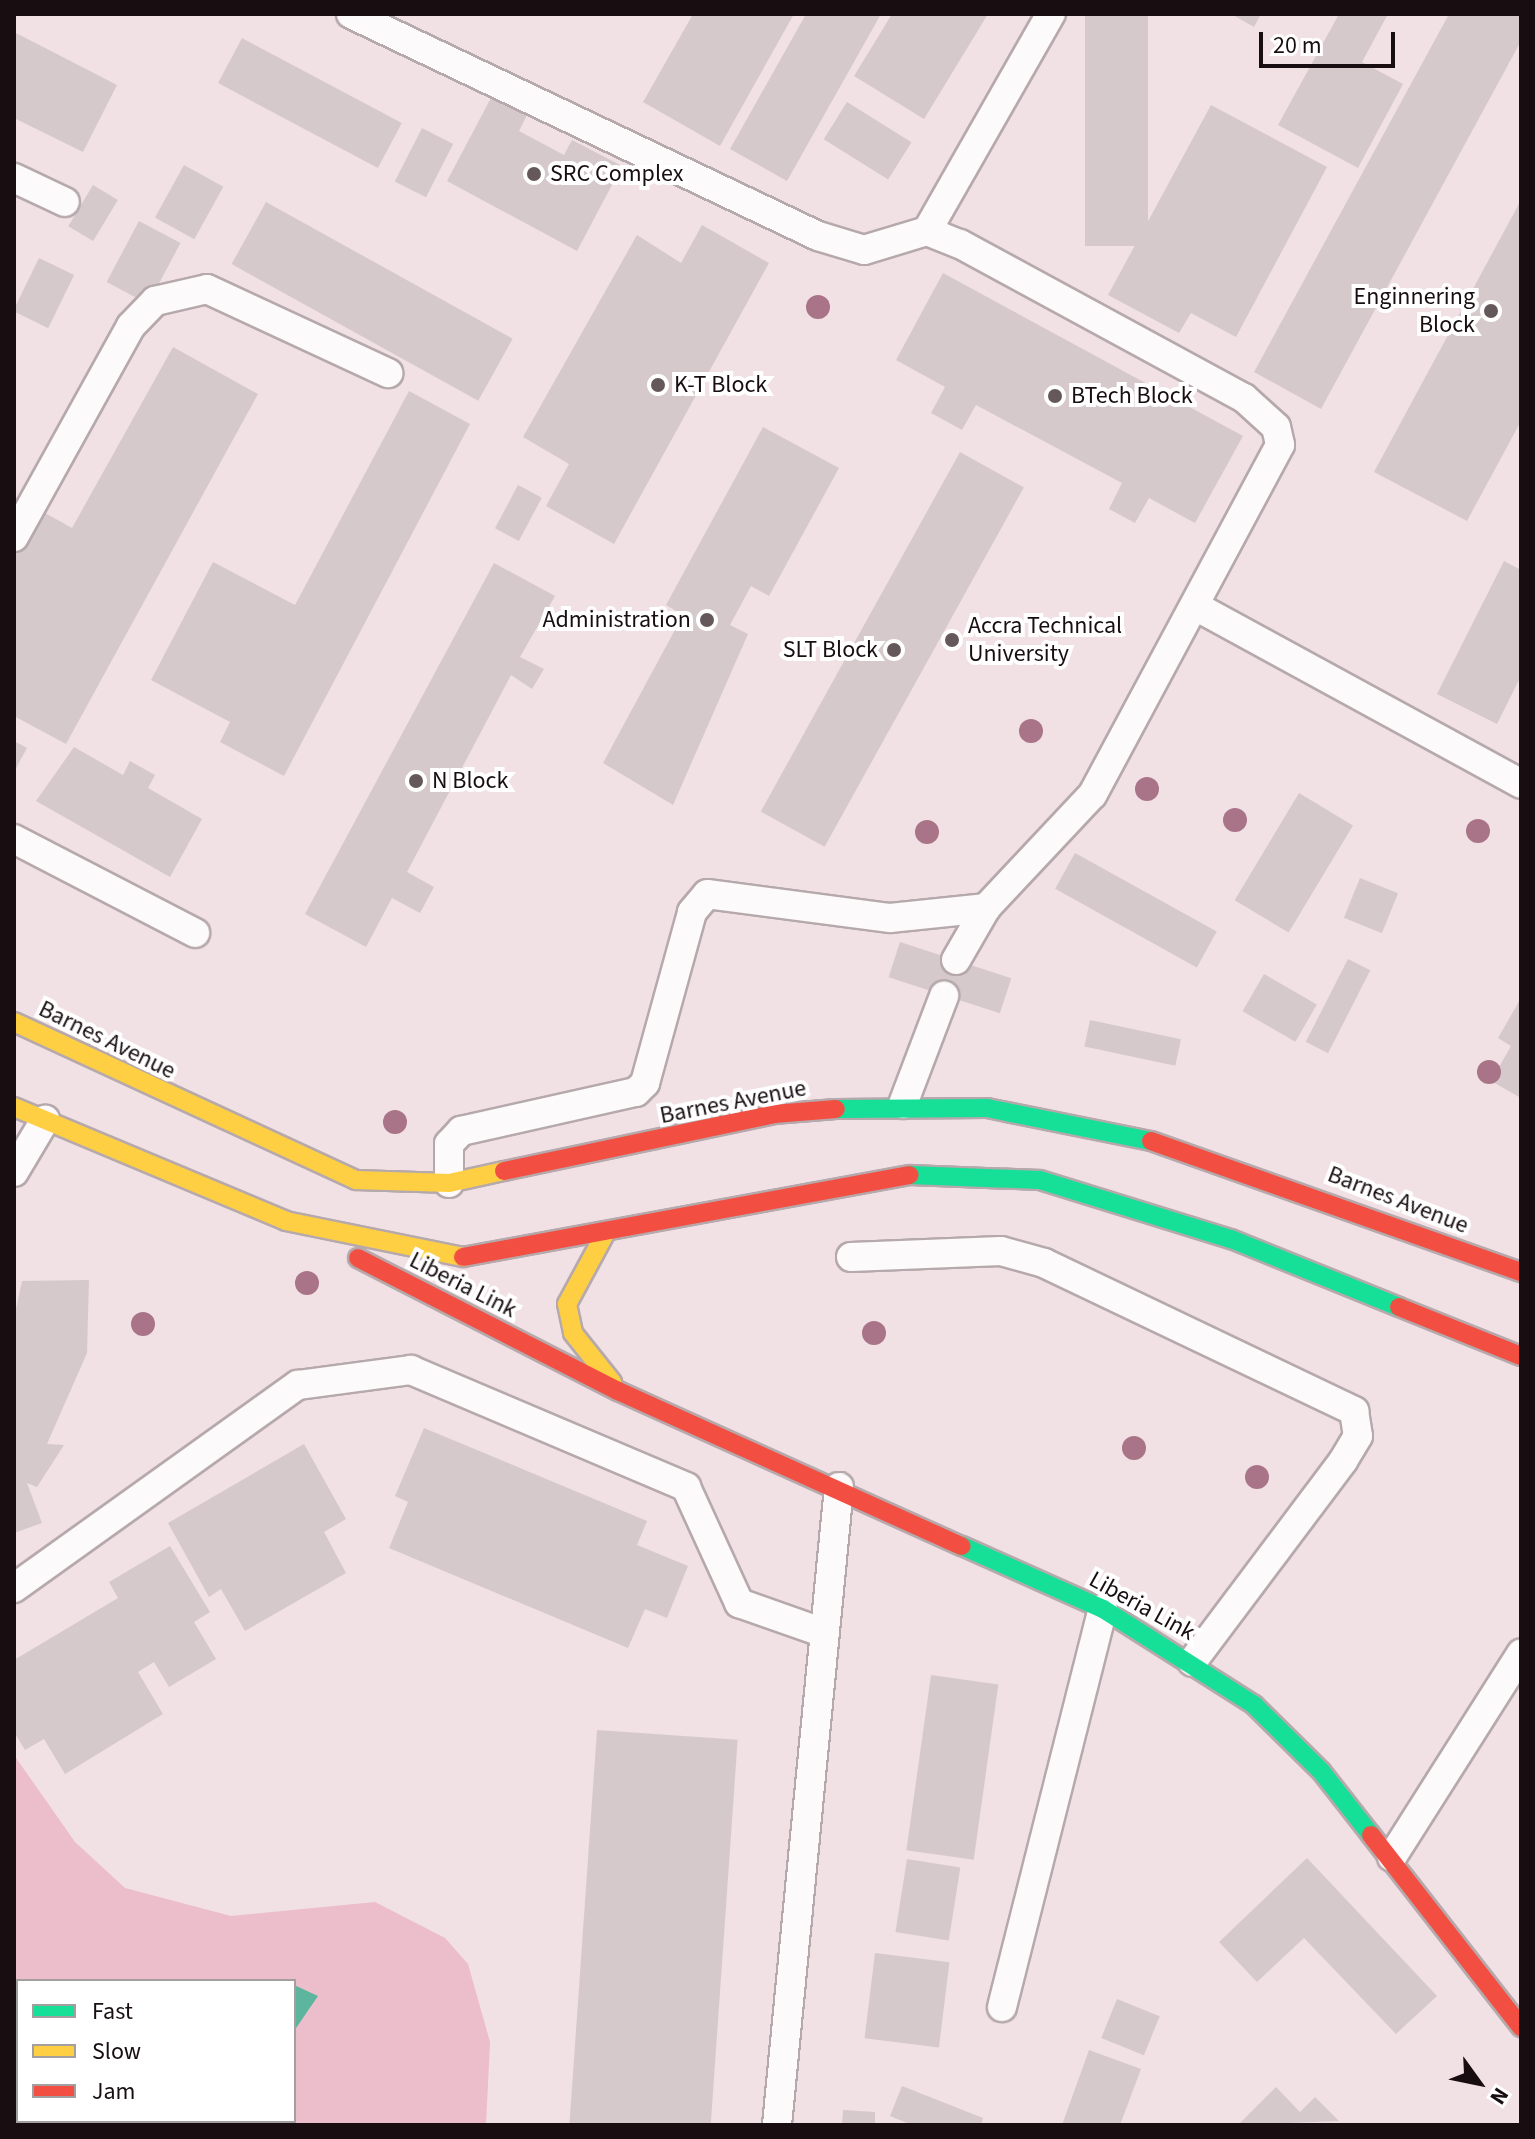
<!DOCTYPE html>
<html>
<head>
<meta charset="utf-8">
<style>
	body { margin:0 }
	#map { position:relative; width:1535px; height:2139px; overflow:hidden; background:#f1e0e4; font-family:"Source Sans 3",sans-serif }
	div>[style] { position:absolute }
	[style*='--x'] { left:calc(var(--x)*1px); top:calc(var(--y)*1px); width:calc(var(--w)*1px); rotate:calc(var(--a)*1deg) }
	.green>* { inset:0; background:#ecbdca }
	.water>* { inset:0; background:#5db59e }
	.building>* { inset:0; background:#d6c9cc; transform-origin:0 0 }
	.roads { filter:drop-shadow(2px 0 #b6a9ac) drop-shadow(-2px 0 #b6a9ac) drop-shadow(0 2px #b6a9ac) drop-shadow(0 -2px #b6a9ac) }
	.lane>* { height:28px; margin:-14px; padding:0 14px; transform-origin:14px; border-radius:14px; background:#fdfafb }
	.fast>* { height:18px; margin:-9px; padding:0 9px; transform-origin:9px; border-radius:9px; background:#16e098 }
	.slow>* { height:18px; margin:-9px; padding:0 9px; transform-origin:9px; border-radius:9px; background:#ffcf43 }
	.jam>* { height:18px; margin:-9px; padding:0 9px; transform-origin:9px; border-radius:9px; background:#f24e42 }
	.trees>* { width:24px; height:24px; margin:-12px; border-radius:50%; background:#a97388 }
	.dots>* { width:22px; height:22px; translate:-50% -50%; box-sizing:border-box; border:4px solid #fff; border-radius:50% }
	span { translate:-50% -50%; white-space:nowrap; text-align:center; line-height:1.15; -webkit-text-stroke:8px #fff; paint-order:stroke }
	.poi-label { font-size:24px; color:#180e11 }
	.left { translate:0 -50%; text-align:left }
	.right { translate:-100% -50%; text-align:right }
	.street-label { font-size:24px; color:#180e11 }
	.frame { position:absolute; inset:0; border:16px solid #180e11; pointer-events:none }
	.legend { position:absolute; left:16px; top:1979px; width:280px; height:144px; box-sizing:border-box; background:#fff; border:2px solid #a39fa0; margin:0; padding:10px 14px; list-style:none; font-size:24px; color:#180e11 }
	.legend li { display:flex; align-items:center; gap:16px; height:40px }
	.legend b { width:40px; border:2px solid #a39fa0 }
	.north { position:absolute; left:1439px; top:2043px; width:80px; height:80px; -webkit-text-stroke:6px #fff; paint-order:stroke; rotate:123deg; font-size:22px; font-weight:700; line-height:32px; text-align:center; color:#180e11 }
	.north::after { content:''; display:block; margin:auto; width:28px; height:36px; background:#180e11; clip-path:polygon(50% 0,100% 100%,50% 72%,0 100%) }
	.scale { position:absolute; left:1259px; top:32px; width:136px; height:36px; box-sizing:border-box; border:4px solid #180e11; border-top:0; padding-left:10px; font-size:24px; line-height:28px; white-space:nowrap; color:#180e11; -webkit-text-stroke:6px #fff; paint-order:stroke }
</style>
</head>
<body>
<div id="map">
	<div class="green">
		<i style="clip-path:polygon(evenodd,14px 1755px,75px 1842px,125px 1888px,231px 1916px,375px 1902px,445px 1938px,468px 1964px,490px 2042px,486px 2125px,14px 2125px,14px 1755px,18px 1981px,294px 1981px,294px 2121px,18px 2121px,18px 1981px)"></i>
	</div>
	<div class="water">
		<i style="clip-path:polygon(294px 1985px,318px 1996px,294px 2031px)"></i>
		<i style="clip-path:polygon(18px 2016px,18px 2121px,266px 2121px,14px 2125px)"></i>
	</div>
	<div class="building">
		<i style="clip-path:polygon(693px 14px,794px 14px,720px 146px,643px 102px)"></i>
		<i style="clip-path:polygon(806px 14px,881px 14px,787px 181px,730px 149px)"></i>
		<i style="clip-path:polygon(892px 14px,988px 14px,924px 119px,854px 76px)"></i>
		<i style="left:1085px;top:14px;width:63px;height:232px"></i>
		<i style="clip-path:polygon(1231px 14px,1261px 14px,1254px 27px)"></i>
		<i style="clip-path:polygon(1339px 14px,1388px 14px,1362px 62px,1403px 84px,1358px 168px,1278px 125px)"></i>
		<i style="clip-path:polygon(1449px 14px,1521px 14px,1521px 41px,1321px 409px,1254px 372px)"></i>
		<i style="clip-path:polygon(14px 32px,117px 85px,83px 152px,14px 118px)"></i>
		<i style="left:242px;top:38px;width:181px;height:51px;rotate:28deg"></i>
		<i style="clip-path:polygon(492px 96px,527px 115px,519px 131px,564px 155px,572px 140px,622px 166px,577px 251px,447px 181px)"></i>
		<i style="left:847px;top:102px;width:76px;height:44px;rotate:32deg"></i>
		<i style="clip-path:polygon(1211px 105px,1327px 167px,1236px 337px,1191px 313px,1179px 333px,1108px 295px)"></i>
		<i style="left:422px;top:128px;width:35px;height:60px;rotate:27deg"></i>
		<i style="left:184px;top:165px;width:45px;height:60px;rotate:29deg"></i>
		<i style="left:93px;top:185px;width:29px;height:48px;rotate:31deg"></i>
		<i style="clip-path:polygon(1521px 200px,1521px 421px,1467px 521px,1374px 472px)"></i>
		<i style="left:266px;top:202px;width:282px;height:71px;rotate:29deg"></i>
		<i style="left:139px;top:221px;width:47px;height:69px;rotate:28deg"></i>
		<i style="clip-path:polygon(702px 225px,769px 263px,614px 544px,546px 506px,569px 464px,523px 437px,637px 235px,681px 263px)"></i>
		<i style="left:39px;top:258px;width:39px;height:59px;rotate:26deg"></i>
		<i style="clip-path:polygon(943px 273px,1243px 436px,1195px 523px,1149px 498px,1135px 523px,1109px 509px,1122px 483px,976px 405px,962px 430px,931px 413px,945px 387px,896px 360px)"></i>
		<i style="clip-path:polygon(173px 347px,258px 394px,66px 744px,14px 716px,14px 552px,38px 509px,72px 528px)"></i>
		<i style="clip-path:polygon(409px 391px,470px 424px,284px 776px,220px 742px,230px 722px,151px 680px,213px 562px,295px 605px)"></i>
		<i style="clip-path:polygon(763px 427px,839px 468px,769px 596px,751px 586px,730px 625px,748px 634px,673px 805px,603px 763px,683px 615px,666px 605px)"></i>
		<i style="left:960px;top:452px;width:73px;height:411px;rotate:29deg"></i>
		<i style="left:518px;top:485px;width:27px;height:49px;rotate:28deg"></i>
		<i style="clip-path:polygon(1504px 561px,1521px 570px,1521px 676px,1497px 724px,1437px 694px)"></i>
		<i style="clip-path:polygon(494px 563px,555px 596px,520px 657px,544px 669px,532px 689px,511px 675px,407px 872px,434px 887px,420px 913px,392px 898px,366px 947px,305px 914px)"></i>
		<i style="clip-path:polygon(14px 741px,27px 748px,14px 772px)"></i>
		<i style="clip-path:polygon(74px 747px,123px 775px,130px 761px,155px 775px,148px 788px,202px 819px,170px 877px,36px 801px)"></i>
		<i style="left:1299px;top:793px;width:63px;height:125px;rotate:31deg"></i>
		<i style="left:1075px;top:853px;width:162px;height:41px;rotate:29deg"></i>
		<i style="left:1360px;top:878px;width:41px;height:43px;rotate:22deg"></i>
		<i style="left:900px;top:942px;width:117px;height:37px;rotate:18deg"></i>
		<i style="left:1348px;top:959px;width:25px;height:93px;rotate:27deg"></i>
		<i style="left:1264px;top:974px;width:61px;height:43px;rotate:30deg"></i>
		<i style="clip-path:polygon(1521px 998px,1521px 1098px,1491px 1081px,1511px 1046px,1498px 1038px)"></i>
		<i style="left:1090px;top:1020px;width:93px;height:27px;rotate:12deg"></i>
		<i style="clip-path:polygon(89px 1280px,87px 1353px,47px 1444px,64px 1445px,37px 1487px,27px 1483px,42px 1523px,14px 1533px,14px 1318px,22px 1281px)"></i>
		<i style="clip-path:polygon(424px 1428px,647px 1521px,637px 1545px,688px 1566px,667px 1618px,645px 1609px,628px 1648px,389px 1548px,408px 1502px,395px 1496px)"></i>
		<i style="clip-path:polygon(304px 1444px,346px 1519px,324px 1532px,346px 1573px,245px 1631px,221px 1589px,209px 1597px,168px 1523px)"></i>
		<i style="clip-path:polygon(170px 1546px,210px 1612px,194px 1622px,216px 1659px,169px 1687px,154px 1662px,138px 1672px,163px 1714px,65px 1774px,44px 1739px,25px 1750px,14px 1732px,14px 1660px,118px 1598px,109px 1582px)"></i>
		<i style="left:931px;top:1675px;width:68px;height:177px;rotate:8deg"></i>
		<i style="left:597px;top:1730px;width:141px;height:396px;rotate:4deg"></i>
		<i style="clip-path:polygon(1307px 1858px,1437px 1996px,1396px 2034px,1304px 1938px,1257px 1982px,1219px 1942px)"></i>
		<i style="left:907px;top:1859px;width:54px;height:74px;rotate:9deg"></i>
		<i style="left:875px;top:1953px;width:75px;height:86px;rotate:7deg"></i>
		<i style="left:1117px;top:1999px;width:46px;height:42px;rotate:22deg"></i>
		<i style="clip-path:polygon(1089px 2050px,1141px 2069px,1120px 2125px,1062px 2125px)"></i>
		<i style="clip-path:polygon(902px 2086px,983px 2118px,981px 2125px,912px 2125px,890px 2116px)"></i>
		<i style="clip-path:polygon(1276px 2087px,1300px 2112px,1315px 2097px,1339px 2121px,1238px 2125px)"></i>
		<i style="clip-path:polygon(843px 2110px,875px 2112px,875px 2125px,842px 2125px)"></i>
	</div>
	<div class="roads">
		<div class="lane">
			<i style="--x:351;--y:14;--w:517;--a:25.43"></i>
			<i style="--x:818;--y:236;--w:48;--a:16.9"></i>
			<i style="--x:864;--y:250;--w:66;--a:-16.8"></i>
			<i style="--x:927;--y:231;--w:35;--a:22"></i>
			<i style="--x:960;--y:244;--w:323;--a:28.5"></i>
			<i style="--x:1244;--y:398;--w:43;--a:42.2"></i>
			<i style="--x:1276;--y:427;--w:18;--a:77"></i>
			<i style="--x:1280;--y:445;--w:397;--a:118.2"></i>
			<i style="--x:1092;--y:795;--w:155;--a:133.2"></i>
			<i style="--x:986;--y:908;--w:60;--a:120"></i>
			<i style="--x:14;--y:178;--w:56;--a:25.2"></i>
			<i style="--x:927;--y:231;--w:250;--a:-60.3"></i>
			<i style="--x:14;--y:537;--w:241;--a:-61"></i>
			<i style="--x:131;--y:326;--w:35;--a:-46"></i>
			<i style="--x:155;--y:301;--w:53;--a:-13"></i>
			<i style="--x:207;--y:289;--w:200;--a:24.9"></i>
			<i style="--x:1197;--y:607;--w:369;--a:28.6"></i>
			<i style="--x:14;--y:839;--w:204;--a:27.4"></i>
			<i style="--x:903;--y:1104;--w:116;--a:-69.2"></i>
			<i style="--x:14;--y:1172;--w:61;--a:-59.2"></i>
			<i style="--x:449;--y:1183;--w:39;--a:-90"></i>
			<i style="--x:449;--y:1144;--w:18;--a:-47"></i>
			<i style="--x:461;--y:1131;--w:179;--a:-12.6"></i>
			<i style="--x:636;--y:1092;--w:13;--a:-45"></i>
			<i style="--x:645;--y:1083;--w:177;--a:-74.6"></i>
			<i style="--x:692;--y:912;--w:23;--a:-50"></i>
			<i style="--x:707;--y:894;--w:185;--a:7.5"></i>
			<i style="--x:890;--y:918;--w:97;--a:-5.9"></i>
			<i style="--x:851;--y:1257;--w:150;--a:-2.3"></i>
			<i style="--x:1001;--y:1251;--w:45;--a:15.6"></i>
			<i style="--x:1044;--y:1263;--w:344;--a:25.5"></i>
			<i style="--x:1354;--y:1411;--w:25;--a:81"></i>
			<i style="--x:1358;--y:1436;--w:29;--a:121"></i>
			<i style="--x:1343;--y:1461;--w:251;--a:126.9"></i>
			<i style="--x:14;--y:1588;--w:349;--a:-35.6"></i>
			<i style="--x:298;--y:1385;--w:114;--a:-7.6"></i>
			<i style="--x:411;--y:1370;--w:299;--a:23"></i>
			<i style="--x:686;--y:1487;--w:128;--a:65.4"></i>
			<i style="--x:739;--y:1603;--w:90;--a:19.4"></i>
			<i style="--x:1392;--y:1857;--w:241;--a:-57.6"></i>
			<i style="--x:1002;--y:2007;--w:411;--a:-75.8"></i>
			<i style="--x:777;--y:2125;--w:641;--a:-84.45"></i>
		</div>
		<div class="fast">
			<i style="--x:836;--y:1109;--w:151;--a:-0.4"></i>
			<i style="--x:987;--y:1108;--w:167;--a:11.4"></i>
			<i style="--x:910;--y:1175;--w:130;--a:2.2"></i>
			<i style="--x:1040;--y:1180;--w:200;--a:17.2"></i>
			<i style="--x:1231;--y:1239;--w:181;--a:22"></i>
			<i style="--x:962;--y:1546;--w:154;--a:24.1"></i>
			<i style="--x:1103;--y:1609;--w:179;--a:32.4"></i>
			<i style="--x:1254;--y:1705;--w:94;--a:44.6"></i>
			<i style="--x:1321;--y:1771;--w:81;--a:52"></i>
		</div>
		<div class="slow">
			<i style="--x:14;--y:1022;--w:377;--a:24.8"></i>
			<i style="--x:356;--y:1180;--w:93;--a:1.8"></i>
			<i style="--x:449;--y:1183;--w:56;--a:-12.3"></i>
			<i style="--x:14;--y:1107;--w:295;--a:22.7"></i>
			<i style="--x:286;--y:1221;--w:181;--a:11.5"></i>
			<i style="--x:606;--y:1232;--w:82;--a:118.4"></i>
			<i style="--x:567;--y:1304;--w:30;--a:78"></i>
			<i style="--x:573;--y:1333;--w:63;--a:51.5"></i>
		</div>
		<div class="jam">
			<i style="--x:1151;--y:1141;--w:393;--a:19.5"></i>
			<i style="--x:504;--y:1171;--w:276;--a:-11.9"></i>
			<i style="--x:774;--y:1114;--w:62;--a:-4.6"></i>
			<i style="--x:463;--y:1257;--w:454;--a:-10.4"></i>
			<i style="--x:358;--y:1258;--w:292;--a:27.1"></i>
			<i style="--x:618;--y:1391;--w:377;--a:24.3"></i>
			<i style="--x:1399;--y:1307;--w:131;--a:21.9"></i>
			<i style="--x:1371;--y:1835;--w:244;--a:52"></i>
		</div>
	</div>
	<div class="trees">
		<i style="left:818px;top:307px"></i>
		<i style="left:1031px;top:731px"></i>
		<i style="left:1147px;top:789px"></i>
		<i style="left:1235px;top:820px"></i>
		<i style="left:1478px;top:831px"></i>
		<i style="left:927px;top:832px"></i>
		<i style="left:1489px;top:1072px"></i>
		<i style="left:395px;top:1122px"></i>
		<i style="left:307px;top:1283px"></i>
		<i style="left:143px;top:1324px"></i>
		<i style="left:874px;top:1333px"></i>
		<i style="left:1134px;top:1448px"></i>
		<i style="left:1257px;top:1477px"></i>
	</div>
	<div class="dots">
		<i style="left:534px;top:174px;background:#64585b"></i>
		<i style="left:1491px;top:311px;background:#64585b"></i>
		<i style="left:658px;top:385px;background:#64585b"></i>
		<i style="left:1055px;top:396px;background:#64585b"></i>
		<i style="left:707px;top:620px;background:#64585b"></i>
		<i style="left:952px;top:640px;background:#64585b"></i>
		<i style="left:894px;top:650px;background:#64585b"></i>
		<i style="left:416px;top:781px;background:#64585b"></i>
	</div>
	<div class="poi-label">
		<span class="left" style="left:550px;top:174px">SRC Complex</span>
		<span class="right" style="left:1475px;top:311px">Enginnering<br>Block</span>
		<span class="left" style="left:674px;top:385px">K-T Block</span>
		<span class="left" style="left:1071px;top:396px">BTech Block</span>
		<span class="right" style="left:691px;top:620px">Administration</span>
		<span class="left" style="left:968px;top:640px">Accra Technical<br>University</span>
		<span class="right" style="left:878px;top:650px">SLT Block</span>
		<span class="left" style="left:432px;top:781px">N Block</span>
	</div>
	<div class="street-label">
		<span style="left:107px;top:1040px;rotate:26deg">Barnes Avenue</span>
		<span style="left:733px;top:1102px;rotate:-11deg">Barnes Avenue</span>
		<span style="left:1398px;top:1200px;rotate:21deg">Barnes Avenue</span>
		<span style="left:463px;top:1285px;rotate:27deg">Liberia Link</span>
		<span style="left:1142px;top:1606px;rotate:29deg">Liberia Link</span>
	</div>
	<div class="frame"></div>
	<ul class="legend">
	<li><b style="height:10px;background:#16e098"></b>Fast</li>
	<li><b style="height:10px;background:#ffcf43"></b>Slow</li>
	<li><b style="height:10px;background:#f24e42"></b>Jam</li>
	</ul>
	<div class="north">N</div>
	<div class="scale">20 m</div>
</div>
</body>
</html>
